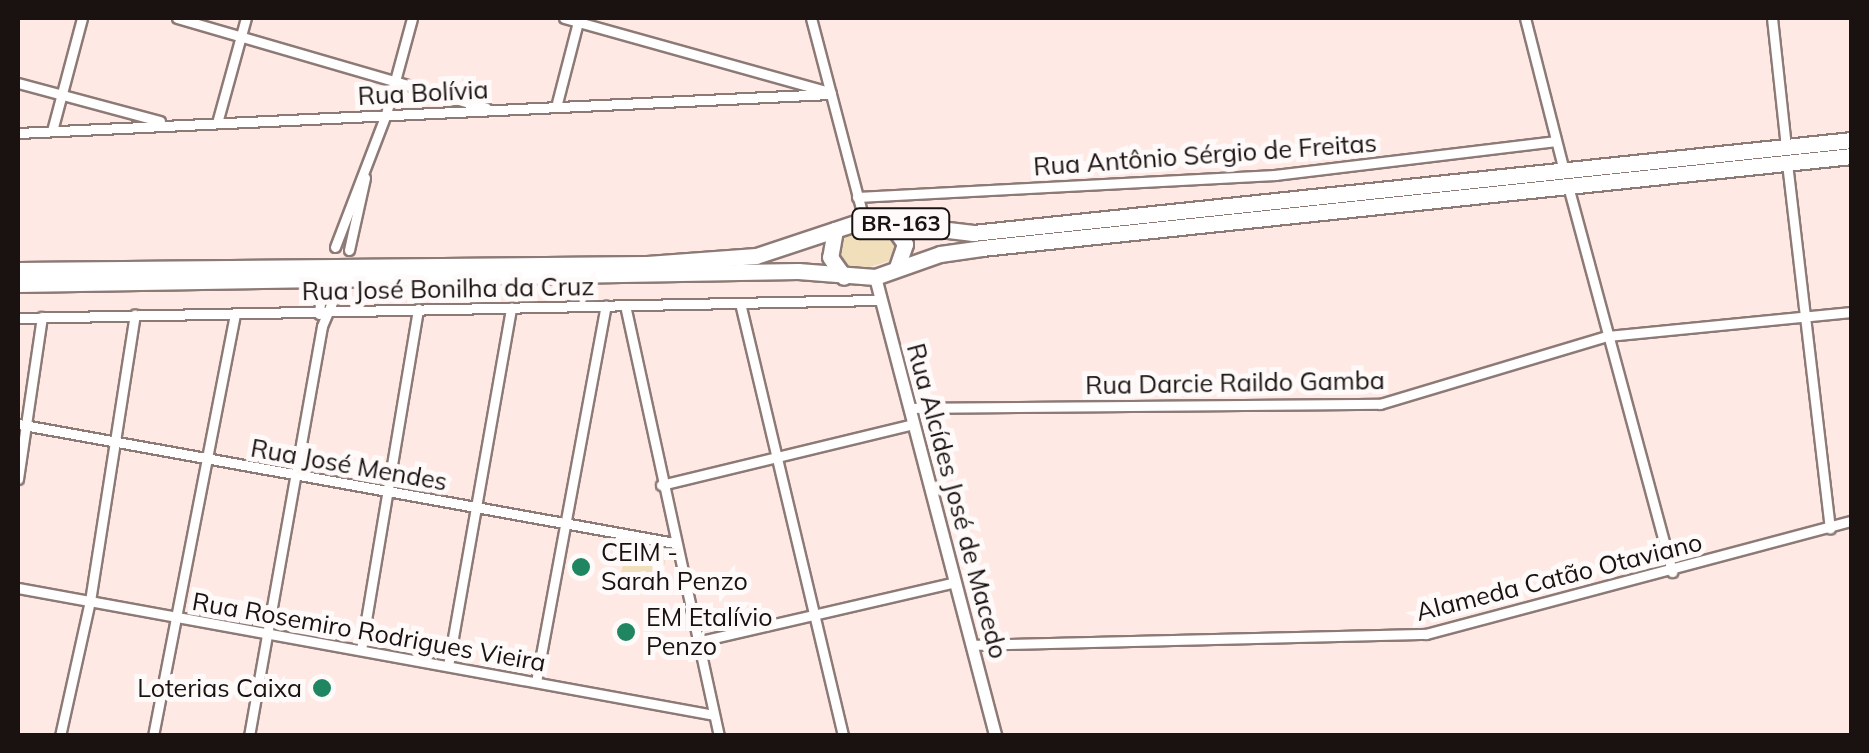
<!DOCTYPE html>
<html>
<head>
<meta charset="utf-8">
<style>
	body { margin:0 }
	#map { position:relative; width:1869px; height:753px; overflow:hidden; background:#fee9e4; font-family:Mulish,sans-serif }
	div>[style] { position:absolute }
	[style*='--x'] { left:calc(var(--x)*1px); top:calc(var(--y)*1px); width:calc(var(--w)*1px); rotate:calc(var(--a)*1deg) }
	.green>* { inset:0; background:#f1dfbc; transform-origin:0 0 }
	.roads { filter:drop-shadow(2px 0 #8d7a76) drop-shadow(-2px 0 #8d7a76) drop-shadow(0 2px #8d7a76) drop-shadow(0 -2px #8d7a76) }
	.minor>* { height:9px; margin:-4.5px; padding:0 4.5px; transform-origin:4.5px; border-radius:4.5px; background:#fff }
	.tertiary>* { height:11px; margin:-5.5px; padding:0 5.5px; transform-origin:5.5px; border-radius:5.5px; background:#fff }
	.trunk>* { height:15px; margin:-7.5px; padding:0 7.5px; transform-origin:7.5px; border-radius:7.5px; background:#fff }
	.dots>* { width:28px; height:28px; translate:-50% -50%; box-sizing:border-box; border:5px solid #fffafa; border-radius:50% }
	span { translate:-50% -50%; white-space:nowrap; text-align:center; line-height:1.15; -webkit-text-stroke:10px #fffafa; paint-order:stroke }
	.shield-label span { padding:2px 8px; background:#fffafa; border:2px solid; border-radius:8px; -webkit-text-stroke-width:0 }
	.shield-label { font-size:22px; color:#191210; font-weight:700 }
	.street-label { font-size:25px; color:#191210 }
	.poi-label { font-size:25px; color:#191210 }
	.left { translate:0 -50%; text-align:left }
	.right { translate:-100% -50%; text-align:right }
	.frame { position:absolute; inset:0; border:20px solid #191210; pointer-events:none }
</style>
</head>
<body>
<div id="map">
	<div class="green">
		<i style="clip-path:polygon(875px 229px,897px 241px,889px 261px,863px 269px,838px 264px,833px 245px,841px 235px)"></i>
		<i style="left:625px;top:552px;width:41px;height:27px;rotate:10deg"></i>
	</div>
	<div class="roads">
		<div class="minor">
			<i style="--x:177;--y:18;--w:322;--a:16.2"></i>
			<i style="--x:564;--y:18;--w:272;--a:15.6"></i>
			<i style="--x:811;--y:18;--w:209;--a:75.3"></i>
			<i style="--x:1525;--y:18;--w:158;--a:75.7"></i>
			<i style="--x:1772;--y:18;--w:130;--a:83.8"></i>
			<i style="--x:18;--y:83;--w:147;--a:15"></i>
			<i style="--x:556;--y:107;--w:92;--a:-75.5"></i>
			<i style="--x:217;--y:123;--w:109;--a:-74.6"></i>
			<i style="--x:52;--y:131;--w:117;--a:-75.1"></i>
			<i style="--x:18;--y:133;--w:814;--a:-2.75"></i>
			<i style="--x:1787;--y:163;--w:368;--a:83.3"></i>
			<i style="--x:1568;--y:186;--w:400;--a:74.9"></i>
			<i style="--x:857;--y:197;--w:419;--a:-3"></i>
			<i style="--x:1275;--y:175;--w:283;--a:-6.9"></i>
			<i style="--x:335;--y:247;--w:142;--a:-69"></i>
			<i style="--x:386;--y:114;--w:99;--a:-74.8"></i>
			<i style="--x:349;--y:250;--w:74;--a:-77.5"></i>
			<i style="--x:740;--y:303;--w:445;--a:76.6"></i>
			<i style="--x:625;--y:305;--w:441;--a:77.7"></i>
			<i style="--x:319;--y:314;--w:21;--a:-85"></i>
			<i style="--x:18;--y:318;--w:862;--a:-1.2"></i>
			<i style="--x:910;--y:408;--w:470;--a:-0.5"></i>
			<i style="--x:1380;--y:404;--w:237;--a:-16.7"></i>
			<i style="--x:1607;--y:336;--w:246;--a:-5.6"></i>
			<i style="--x:18;--y:424;--w:667;--a:10.28"></i>
			<i style="--x:18;--y:479;--w:164;--a:-81.6"></i>
			<i style="--x:661;--y:485;--w:260;--a:-13.6"></i>
			<i style="--x:18;--y:588;--w:707;--a:10.34"></i>
			<i style="--x:696;--y:642;--w:266;--a:-13"></i>
			<i style="--x:972;--y:645;--w:454;--a:-1.4"></i>
			<i style="--x:1426;--y:634;--w:441;--a:-14.9"></i>
			<i style="--x:361;--y:650;--w:346;--a:-80.5"></i>
			<i style="--x:448;--y:666;--w:364;--a:-80"></i>
			<i style="--x:536;--y:682;--w:383;--a:-79.5"></i>
			<i style="--x:60;--y:736;--w:138;--a:-77.5"></i>
			<i style="--x:90;--y:601;--w:290;--a:-81.1"></i>
			<i style="--x:153;--y:736;--w:431;--a:-79"></i>
			<i style="--x:249;--y:736;--w:416;--a:-79.9"></i>
			<i style="--x:322;--y:326;--w:33;--a:-67"></i>
		</div>
		<div class="tertiary">
			<i style="--x:875;--y:277;--w:474;--a:75.3"></i>
		</div>
		<div class="trunk">
			<i style="--x:889;--y:221;--w:28;--a:55"></i>
			<i style="--x:905;--y:244;--w:24;--a:109"></i>
			<i style="--x:835;--y:230;--w:27;--a:100"></i>
			<i style="--x:830;--y:257;--w:24;--a:55"></i>
			<i style="--x:18;--y:270;--w:629;--a:-0.55"></i>
			<i style="--x:647;--y:264;--w:109;--a:-4.2"></i>
			<i style="--x:756;--y:256;--w:114;--a:-18.4"></i>
			<i style="--x:864;--y:220;--w:110;--a:6.8"></i>
			<i style="--x:973;--y:233;--w:884;--a:-6.04"></i>
			<i style="--x:18;--y:284;--w:780;--a:-0.95"></i>
			<i style="--x:798;--y:271;--w:77;--a:4.5"></i>
			<i style="--x:875;--y:277;--w:69;--a:-19.5"></i>
			<i style="--x:940;--y:254;--w:42;--a:-8.1"></i>
			<i style="--x:982;--y:248;--w:875;--a:-6.04"></i>
		</div>
	</div>
	<div class="dots">
		<i style="left:581px;top:567px;background:#208661"></i>
		<i style="left:626px;top:632px;background:#208661"></i>
		<i style="left:322px;top:688px;background:#208661"></i>
	</div>
	<div class="shield-label">
		<span style="left:901px;top:224px">BR-163</span>
	</div>
	<div class="street-label">
		<span style="left:423px;top:93px;rotate:-3deg">Rua Bolívia</span>
		<span style="left:1205px;top:155px;rotate:-4deg">Rua Antônio Sérgio de Freitas</span>
		<span style="left:448px;top:289px;rotate:-1deg">Rua José Bonilha da Cruz</span>
		<span style="left:1235px;top:383px;rotate:-1deg">Rua Darcie Raildo Gamba</span>
		<span style="left:349px;top:465px;rotate:10deg">Rua José Mendes</span>
		<span style="left:957px;top:501px;rotate:75deg">Rua Alcídes José de Macedo</span>
		<span style="left:1559px;top:577px;rotate:-14deg">Alameda Catão Otaviano</span>
		<span style="left:369px;top:632px;rotate:10deg">Rua Rosemiro Rodrigues Vieira</span>
	</div>
	<div class="poi-label">
		<span class="left" style="left:601px;top:567px">CEIM -<br>Sarah Penzo</span>
		<span class="left" style="left:646px;top:632px">EM Etalívio<br>Penzo</span>
		<span class="right" style="left:302px;top:688px">Loterias Caixa</span>
	</div>
	<div class="frame"></div>
</div>
</body>
</html>
